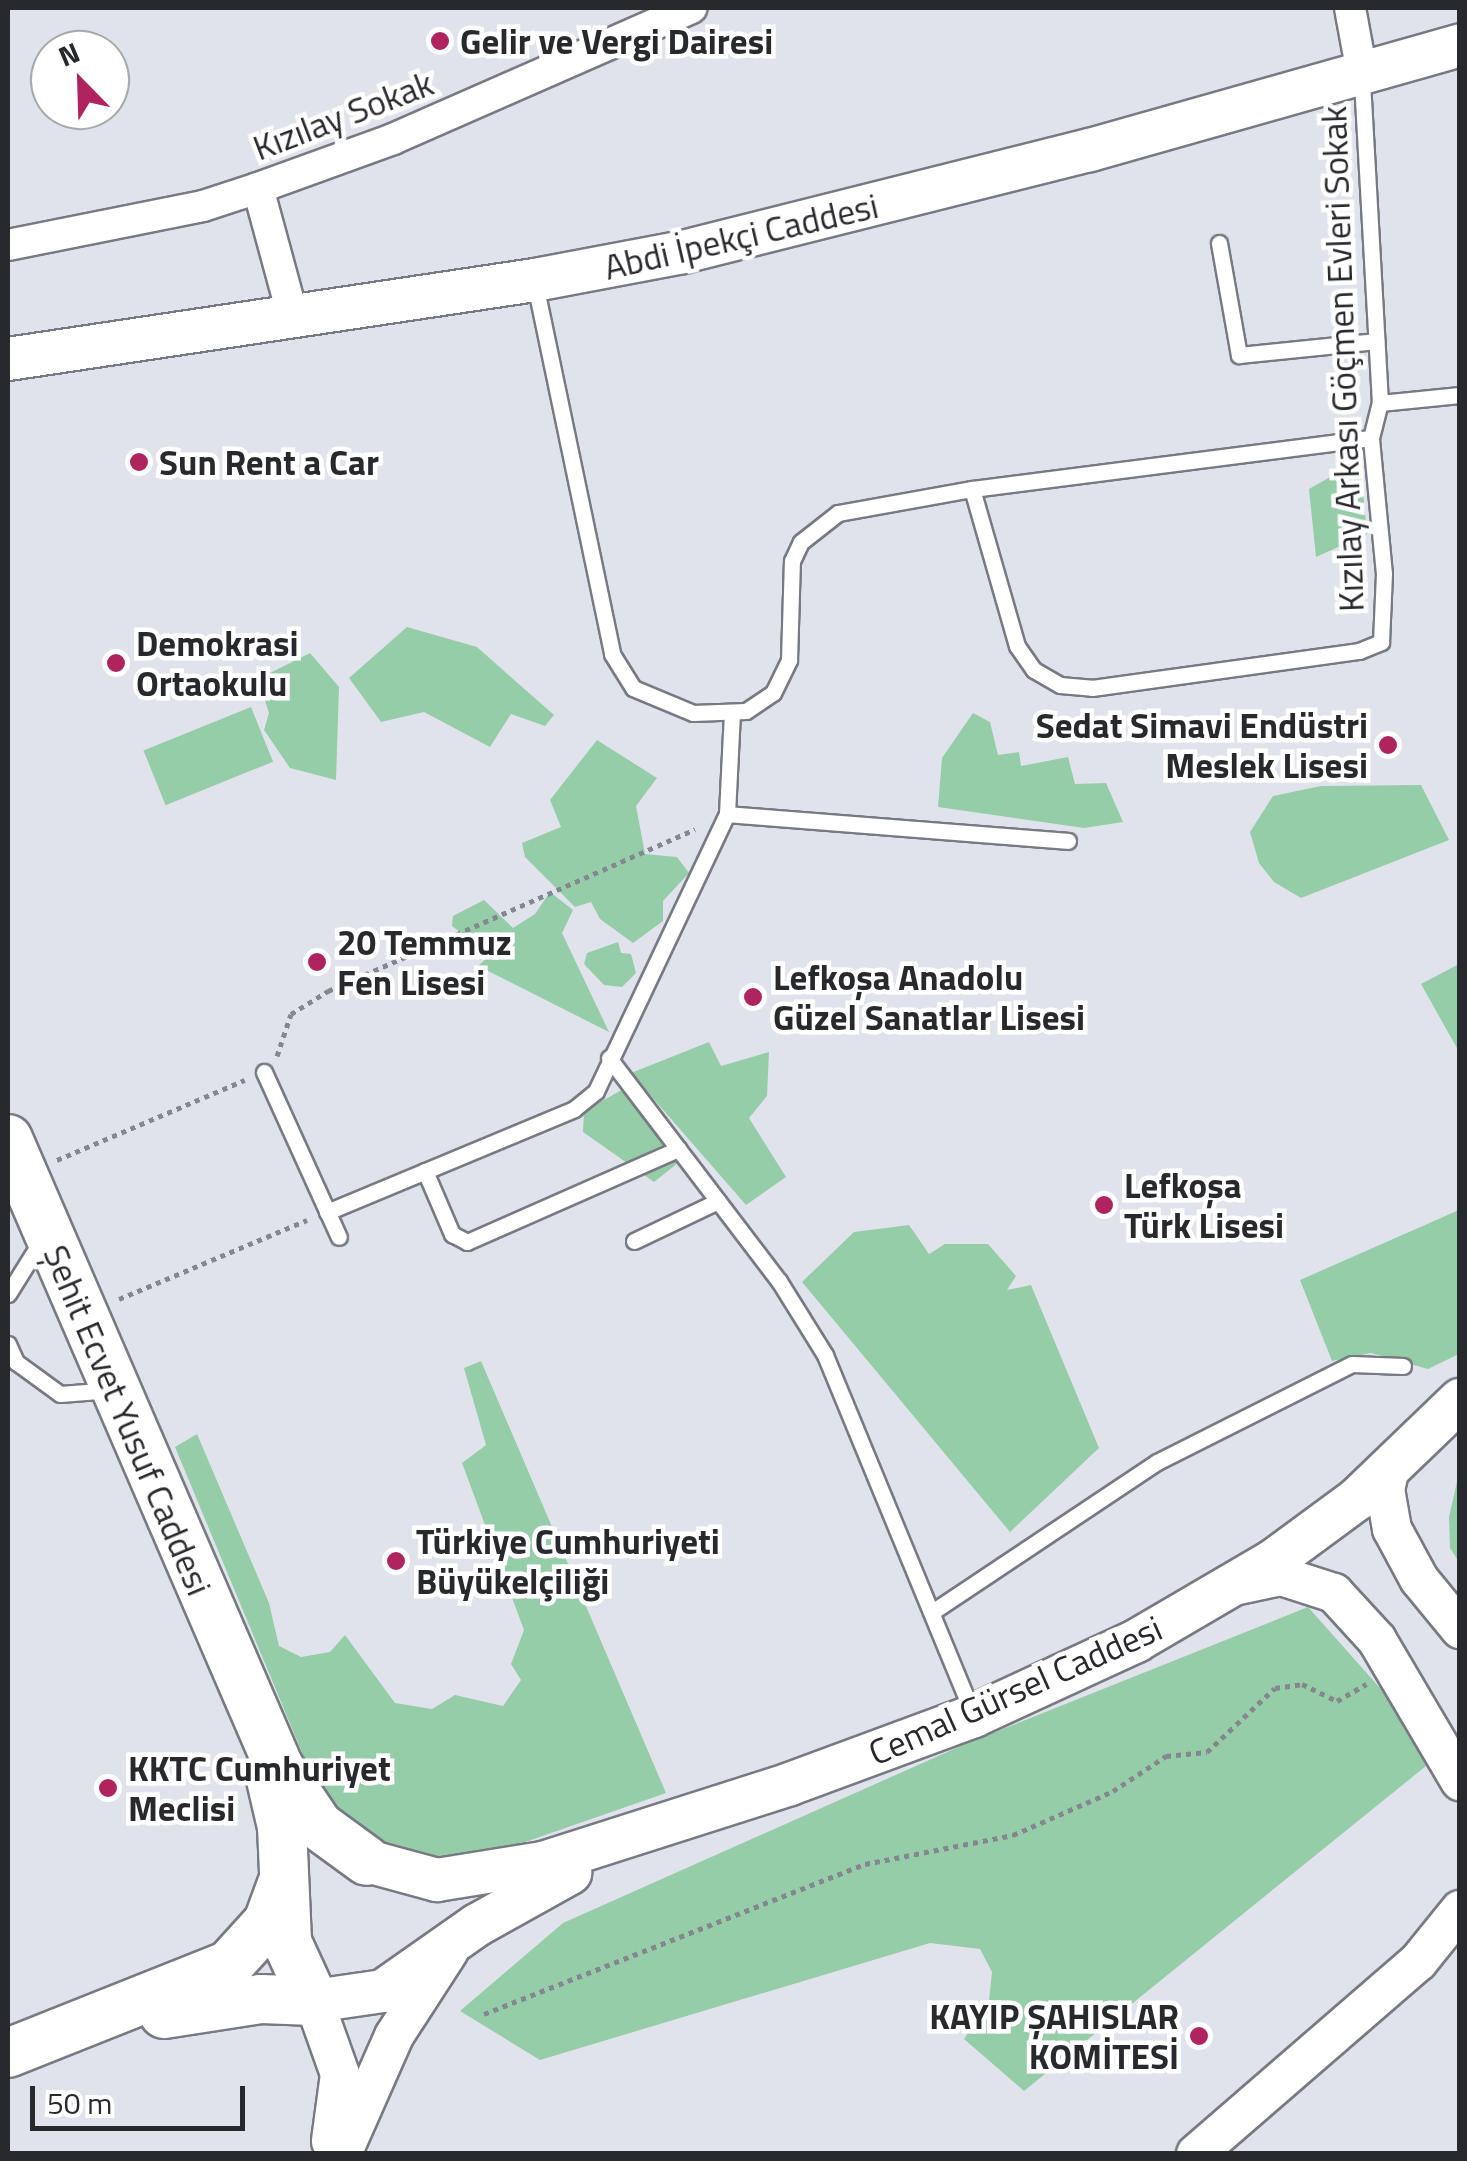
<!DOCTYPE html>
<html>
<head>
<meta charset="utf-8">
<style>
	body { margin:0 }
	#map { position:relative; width:1467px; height:2161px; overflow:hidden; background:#e0e3ec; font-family:"Titillium Web",sans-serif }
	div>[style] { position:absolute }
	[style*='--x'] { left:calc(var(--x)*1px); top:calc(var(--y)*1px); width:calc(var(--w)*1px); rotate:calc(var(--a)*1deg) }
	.green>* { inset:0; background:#96cda9; transform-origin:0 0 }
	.path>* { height:5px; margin-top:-2.5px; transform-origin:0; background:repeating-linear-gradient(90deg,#85878e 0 5px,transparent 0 10px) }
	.roads { filter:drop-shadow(2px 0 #777a82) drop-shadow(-2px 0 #777a82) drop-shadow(0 2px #777a82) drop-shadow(0 -2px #777a82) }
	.service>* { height:15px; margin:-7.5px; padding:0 7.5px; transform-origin:7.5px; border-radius:7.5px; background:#fff }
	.minor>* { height:30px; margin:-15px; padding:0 15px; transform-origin:15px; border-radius:15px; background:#fff }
	.tertiary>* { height:38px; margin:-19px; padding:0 19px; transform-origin:19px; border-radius:19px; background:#fff }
	.secondary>* { height:42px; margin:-21px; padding:0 21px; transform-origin:21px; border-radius:21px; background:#fff }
	.primary>* { height:48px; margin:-24px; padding:0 24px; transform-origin:24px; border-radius:24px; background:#fff }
	.dots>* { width:28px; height:28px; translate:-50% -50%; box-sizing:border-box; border:5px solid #fff; border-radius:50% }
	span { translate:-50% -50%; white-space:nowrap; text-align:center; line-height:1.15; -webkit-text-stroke:9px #fff; paint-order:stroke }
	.poi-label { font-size:35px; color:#28292d; font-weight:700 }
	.left { translate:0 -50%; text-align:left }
	.right { translate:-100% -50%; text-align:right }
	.street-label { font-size:35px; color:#28292d }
	.frame { position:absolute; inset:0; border:10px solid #28292d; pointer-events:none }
	.north { position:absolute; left:30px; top:30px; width:100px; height:100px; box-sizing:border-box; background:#fff; border:2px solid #a9a9ab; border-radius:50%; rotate:337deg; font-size:28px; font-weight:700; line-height:40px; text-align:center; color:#28292d }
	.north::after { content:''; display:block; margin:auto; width:35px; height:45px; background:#af235f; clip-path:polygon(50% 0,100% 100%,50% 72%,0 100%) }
	.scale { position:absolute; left:30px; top:2086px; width:215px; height:45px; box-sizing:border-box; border:5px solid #28292d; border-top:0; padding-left:12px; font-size:30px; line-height:35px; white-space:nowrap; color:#28292d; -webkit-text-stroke:8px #fff; paint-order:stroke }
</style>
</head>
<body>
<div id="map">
	<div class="green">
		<i style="clip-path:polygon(1360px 460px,1367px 534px,1316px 557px,1309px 489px)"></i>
		<i style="clip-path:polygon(407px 627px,477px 647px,554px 715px,545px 726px,511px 714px,490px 747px,424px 712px,381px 722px,349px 678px)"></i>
		<i style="clip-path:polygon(310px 653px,339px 687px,336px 780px,290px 768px,264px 730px,269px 713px,258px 679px)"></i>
		<i style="left:251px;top:707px;width:59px;height:116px;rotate:68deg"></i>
		<i style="clip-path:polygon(973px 713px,990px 722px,998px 755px,1019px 752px,1021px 766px,1068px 757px,1075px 784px,1106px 783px,1123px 822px,1084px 828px,938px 807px,942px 758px)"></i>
		<i style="clip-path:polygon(597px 740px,657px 778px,636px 806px,645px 854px,677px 857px,689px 873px,663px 901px,663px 921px,633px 943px,600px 919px,591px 902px,575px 907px,525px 857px,522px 843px,561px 827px,550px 800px)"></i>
		<i style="clip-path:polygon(1421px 785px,1449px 840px,1301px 898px,1274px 882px,1259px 863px,1250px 832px,1273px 796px,1321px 786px)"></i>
		<i style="clip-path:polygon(550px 892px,573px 910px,562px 933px,609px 1032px,478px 966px,490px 955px,452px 926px,453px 916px,484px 900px,513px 928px,535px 914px)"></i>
		<i style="clip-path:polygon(618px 942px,621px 953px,631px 954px,636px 973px,622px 987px,604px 985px,584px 964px,587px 953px)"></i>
		<i style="clip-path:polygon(1459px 964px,1460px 1050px,1458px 1050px,1421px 984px)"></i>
		<i style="clip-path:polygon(709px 1042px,721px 1066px,769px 1052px,767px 1096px,749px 1118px,786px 1177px,746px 1205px,631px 1073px)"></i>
		<i style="clip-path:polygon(627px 1087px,667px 1135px,678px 1163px,654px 1182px,583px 1132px,584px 1111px)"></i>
		<i style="clip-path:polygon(1459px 1210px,1459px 1354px,1428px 1369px,1371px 1353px,1332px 1361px,1300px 1280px)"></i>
		<i style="clip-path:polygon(909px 1225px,929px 1254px,945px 1244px,988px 1244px,1016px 1276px,1007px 1290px,1031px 1285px,1099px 1448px,1010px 1532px,802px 1282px,854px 1232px)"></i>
		<i style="clip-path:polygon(481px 1361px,666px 1793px,459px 1865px,398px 1860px,331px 1822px,175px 1447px,197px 1434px,269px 1603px,279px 1646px,301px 1657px,330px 1652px,345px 1635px,395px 1703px,432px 1709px,455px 1695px,503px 1706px,521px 1680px,511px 1664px,524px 1630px,462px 1463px,486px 1445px,464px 1368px)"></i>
		<i style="clip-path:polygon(1459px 1473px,1459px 1562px,1450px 1548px,1449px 1517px)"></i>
		<i style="clip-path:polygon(1308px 1607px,1396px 1706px,1426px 1766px,1024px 2091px,964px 2039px,989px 2001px,992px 1972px,980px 1949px,930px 1943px,540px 2060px,460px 2011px,563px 1923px,963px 1745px)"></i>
	</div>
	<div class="path">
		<i style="--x:277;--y:1056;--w:44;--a:-71.6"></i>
		<i style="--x:291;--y:1014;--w:44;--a:-31.9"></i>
		<i style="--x:328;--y:991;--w:401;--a:-23.8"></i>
		<i style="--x:57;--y:1160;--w:204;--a:-23.1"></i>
		<i style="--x:119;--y:1299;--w:204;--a:-22.8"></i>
		<i style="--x:484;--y:2014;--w:409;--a:-21.5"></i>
		<i style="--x:865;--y:1864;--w:151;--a:-11.1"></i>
		<i style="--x:1013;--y:1835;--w:109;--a:-23.7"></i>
		<i style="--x:1113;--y:1791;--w:64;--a:-33.4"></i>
		<i style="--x:1166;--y:1756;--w:41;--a:-5.6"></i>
		<i style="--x:1207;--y:1752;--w:93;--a:-43.3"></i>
		<i style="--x:1275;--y:1688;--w:27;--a:-8"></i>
		<i style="--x:1302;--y:1684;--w:39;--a:26"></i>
		<i style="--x:1337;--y:1701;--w:34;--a:-30"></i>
	</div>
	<div class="roads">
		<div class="service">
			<i style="--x:1219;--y:243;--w:114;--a:79.9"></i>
			<i style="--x:1239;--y:355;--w:138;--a:-5.8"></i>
			<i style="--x:535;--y:284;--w:378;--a:78.2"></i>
			<i style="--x:612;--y:654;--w:40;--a:58"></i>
			<i style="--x:633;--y:688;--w:65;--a:22.6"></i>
			<i style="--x:693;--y:713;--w:53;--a:-2.2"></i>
			<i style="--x:746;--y:711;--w:32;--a:-34"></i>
			<i style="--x:773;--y:693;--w:37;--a:-64"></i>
			<i style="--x:789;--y:660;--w:99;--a:-88.3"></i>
			<i style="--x:792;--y:561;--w:21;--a:-65"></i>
			<i style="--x:801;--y:542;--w:47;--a:-38.1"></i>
			<i style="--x:838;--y:513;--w:136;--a:-10.2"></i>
			<i style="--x:972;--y:489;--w:402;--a:-7.3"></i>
			<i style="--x:1380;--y:403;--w:80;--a:-5.7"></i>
			<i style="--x:972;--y:489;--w:163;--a:74"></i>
			<i style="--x:1017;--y:646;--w:29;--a:55"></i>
			<i style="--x:1034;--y:670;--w:30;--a:30"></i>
			<i style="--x:1060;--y:685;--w:32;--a:5"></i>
			<i style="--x:1092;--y:688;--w:270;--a:-7.9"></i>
			<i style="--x:1359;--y:651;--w:24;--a:-22"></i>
			<i style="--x:1381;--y:642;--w:68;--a:-87.5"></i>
			<i style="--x:1384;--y:574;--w:137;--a:-95.5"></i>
			<i style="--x:1371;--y:438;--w:36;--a:-76"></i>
			<i style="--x:1380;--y:403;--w:325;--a:-93.2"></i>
			<i style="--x:727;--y:814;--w:342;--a:4.5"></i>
			<i style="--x:609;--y:1058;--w:280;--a:52.7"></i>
			<i style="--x:779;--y:1281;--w:87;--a:58.1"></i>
			<i style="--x:825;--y:1355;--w:388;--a:67.6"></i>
			<i style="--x:264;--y:1072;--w:181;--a:65.6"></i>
			<i style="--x:425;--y:1171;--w:69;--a:66.8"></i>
			<i style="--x:452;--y:1234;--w:17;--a:28"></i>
			<i style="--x:467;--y:1242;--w:231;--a:-23.8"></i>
			<i style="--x:327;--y:1212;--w:268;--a:-22.6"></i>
			<i style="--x:574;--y:1109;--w:28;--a:-39"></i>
			<i style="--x:596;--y:1091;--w:306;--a:-64.7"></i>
			<i style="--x:727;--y:814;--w:101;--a:-87.2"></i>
			<i style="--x:634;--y:1241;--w:93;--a:-25.5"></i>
			<i style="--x:8;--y:1294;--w:66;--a:-58"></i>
			<i style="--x:8;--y:1344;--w:20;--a:66"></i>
			<i style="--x:16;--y:1362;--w:54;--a:36"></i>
			<i style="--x:60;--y:1394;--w:52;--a:-4.4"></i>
			<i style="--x:932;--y:1612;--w:270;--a:-33.7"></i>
			<i style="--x:1157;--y:1462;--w:218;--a:-26.7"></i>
			<i style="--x:1352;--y:1364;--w:51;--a:2.2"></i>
		</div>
		<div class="minor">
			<i style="--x:1350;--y:8;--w:66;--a:79.5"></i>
			<i style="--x:258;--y:188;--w:134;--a:74.8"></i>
			<i style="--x:8;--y:245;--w:199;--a:-11.3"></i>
			<i style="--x:203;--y:206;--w:58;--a:-18.1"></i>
			<i style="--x:258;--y:188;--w:144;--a:-19.9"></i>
			<i style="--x:393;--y:139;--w:326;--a:-23.7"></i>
		</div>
		<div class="tertiary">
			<i style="--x:1390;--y:1468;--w:22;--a:103"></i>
			<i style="--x:1385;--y:1489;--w:41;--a:80.1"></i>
			<i style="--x:1392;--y:1529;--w:57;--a:61.6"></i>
			<i style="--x:1419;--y:1579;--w:65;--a:50.6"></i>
			<i style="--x:1239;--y:1585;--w:43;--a:-12.1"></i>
			<i style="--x:1281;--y:1576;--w:56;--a:17.8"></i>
			<i style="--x:1334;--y:1593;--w:64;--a:47.5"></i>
			<i style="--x:1377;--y:1640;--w:164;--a:59.5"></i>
			<i style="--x:314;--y:2001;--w:77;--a:70.4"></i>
			<i style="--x:340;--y:2074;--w:68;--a:97.7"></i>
			<i style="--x:342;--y:2154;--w:129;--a:-66.2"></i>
			<i style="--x:394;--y:2036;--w:101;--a:-57.1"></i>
			<i style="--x:1196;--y:2154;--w:294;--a:-40.9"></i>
			<i style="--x:1418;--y:1962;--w:67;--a:-51.1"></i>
		</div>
		<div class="secondary">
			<i style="--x:8;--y:359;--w:533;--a:-8.53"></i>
			<i style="--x:535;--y:280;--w:151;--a:-10.7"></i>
			<i style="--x:683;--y:252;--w:420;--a:-14.1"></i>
			<i style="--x:1090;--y:150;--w:385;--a:-15.8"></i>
			<i style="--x:367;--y:1861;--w:73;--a:15.2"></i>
			<i style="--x:437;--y:1880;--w:107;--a:-9.1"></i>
			<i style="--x:543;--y:1863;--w:259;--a:-17.7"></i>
			<i style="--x:790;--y:1784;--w:196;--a:-20.3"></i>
			<i style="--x:974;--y:1716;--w:179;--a:-24.8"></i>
			<i style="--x:1136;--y:1641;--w:159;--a:-30.3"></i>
			<i style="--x:1273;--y:1561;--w:104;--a:-36.4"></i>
			<i style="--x:1357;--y:1499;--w:143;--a:-43.9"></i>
			<i style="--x:314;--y:2001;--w:70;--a:-8.2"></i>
			<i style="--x:383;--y:1991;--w:115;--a:-35.1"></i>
			<i style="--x:477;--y:1925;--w:107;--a:-29.2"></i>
		</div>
		<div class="primary">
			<i style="--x:8;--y:1139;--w:684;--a:66.66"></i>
			<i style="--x:279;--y:1767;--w:71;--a:55.9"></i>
			<i style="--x:319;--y:1826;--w:59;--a:36.1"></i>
			<i style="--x:269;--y:1771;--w:57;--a:76.9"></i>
			<i style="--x:282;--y:1827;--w:115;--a:87.5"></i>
			<i style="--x:287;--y:1942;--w:65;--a:65.4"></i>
			<i style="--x:164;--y:2014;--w:98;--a:-8.8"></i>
			<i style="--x:261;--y:1999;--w:53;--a:2.2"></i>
			<i style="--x:8;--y:2053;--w:238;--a:-21.7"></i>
			<i style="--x:229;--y:1965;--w:58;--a:-47.8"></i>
			<i style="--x:268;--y:1922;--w:40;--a:-69.8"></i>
		</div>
	</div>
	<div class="dots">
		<i style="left:440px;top:41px;background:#af235f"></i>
		<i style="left:139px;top:462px;background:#af235f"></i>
		<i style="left:116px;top:663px;background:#af235f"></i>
		<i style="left:1388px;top:745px;background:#af235f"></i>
		<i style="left:317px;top:962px;background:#af235f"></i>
		<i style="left:753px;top:997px;background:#af235f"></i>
		<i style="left:1104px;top:1205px;background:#af235f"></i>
		<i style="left:396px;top:1561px;background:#af235f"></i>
		<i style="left:108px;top:1788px;background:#af235f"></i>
		<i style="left:1199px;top:2036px;background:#af235f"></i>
	</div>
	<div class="poi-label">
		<span class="left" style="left:460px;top:41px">Gelir ve Vergi Dairesi</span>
		<span class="left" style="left:159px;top:462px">Sun Rent a Car</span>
		<span class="left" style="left:136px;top:663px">Demokrasi<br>Ortaokulu</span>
		<span class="right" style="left:1368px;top:745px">Sedat Simavi Endüstri<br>Meslek Lisesi</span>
		<span class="left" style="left:337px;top:962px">20 Temmuz<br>Fen Lisesi</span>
		<span class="left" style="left:773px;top:997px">Lefkoşa Anadolu<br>Güzel Sanatlar Lisesi</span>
		<span class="left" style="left:1124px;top:1205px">Lefkoşa<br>Türk Lisesi</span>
		<span class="left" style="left:416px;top:1561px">Türkiye Cumhuriyeti<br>Büyükelçiliği</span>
		<span class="left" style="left:128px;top:1788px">KKTC Cumhuriyet<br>Meclisi</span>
		<span class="right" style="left:1179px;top:2036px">KAYIP ŞAHISLAR<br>KOMİTESİ</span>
	</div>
	<div class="street-label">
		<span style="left:343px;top:115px;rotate:-21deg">Kızılay Sokak</span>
		<span style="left:741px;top:236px;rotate:-13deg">Abdi İpekçi Caddesi</span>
		<span style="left:1342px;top:359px;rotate:-92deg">Kızılay Arkası Göçmen Evleri Sokak</span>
		<span style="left:128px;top:1420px;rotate:67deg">Şehit Ecvet Yusuf Caddesi</span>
		<span style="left:1015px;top:1690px;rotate:-24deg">Cemal Gürsel Caddesi</span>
	</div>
	<div class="frame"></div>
	<div class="north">N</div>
	<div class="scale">50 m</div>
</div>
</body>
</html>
